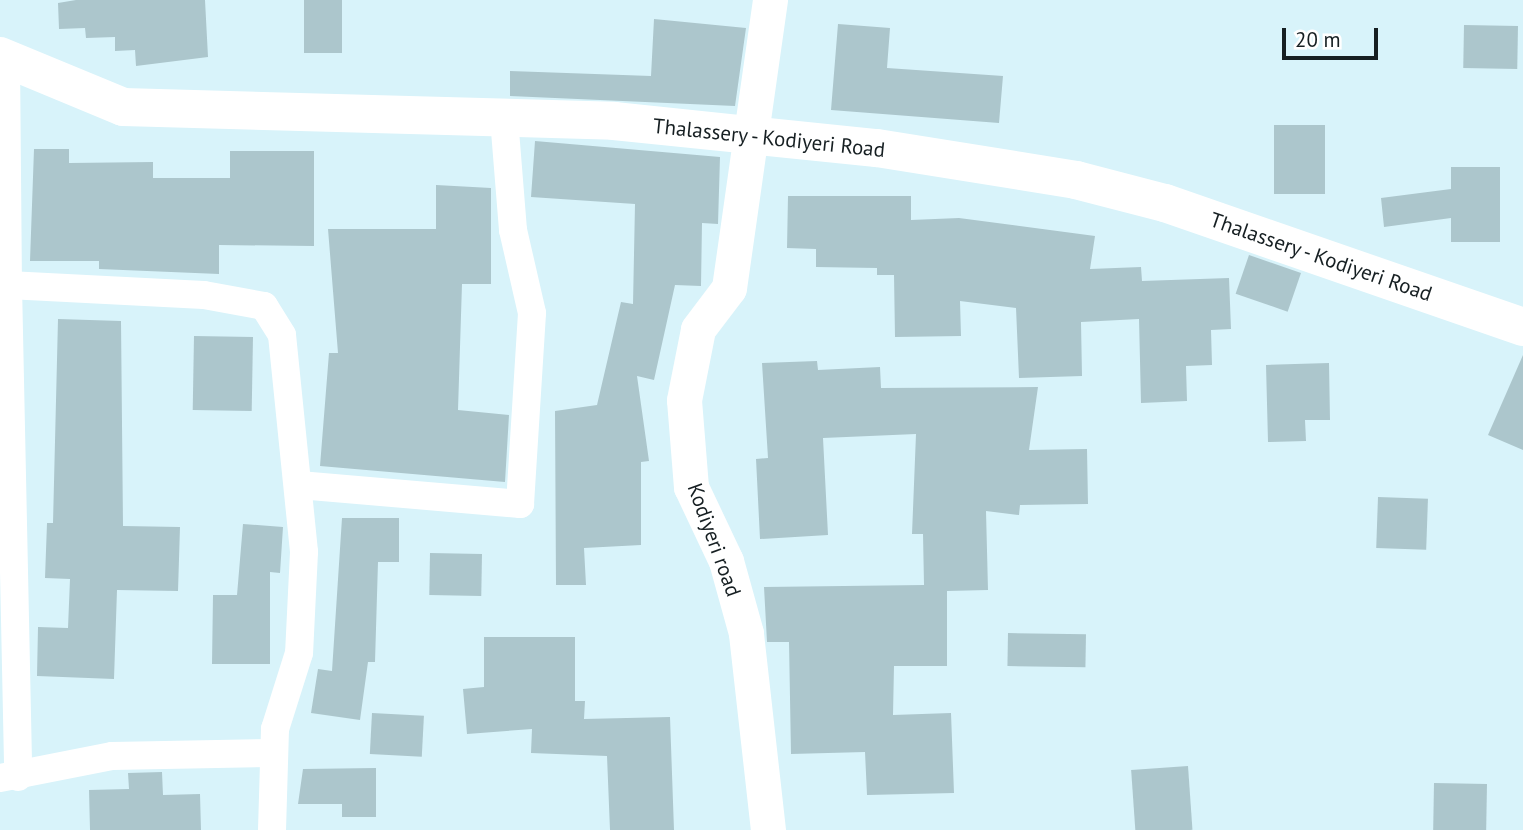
<!DOCTYPE html>
<html>
<head>
<meta charset="utf-8">
<style>
	body { margin:0 }
	#map { position:relative; width:1523px; height:830px; overflow:hidden; background:#d8f3fa; font-family:"PT Sans",sans-serif }
	div>[style] { position:absolute }
	[style*='--x'] { left:calc(var(--x)*1px); top:calc(var(--y)*1px); width:calc(var(--w)*1px); rotate:calc(var(--a)*1deg) }
	.building>* { inset:0; background:#acc6cc; transform-origin:0 0 }
	.minor>* { height:28px; margin:-14px; padding:0 14px; transform-origin:14px; border-radius:14px; background:#fff }
	.tertiary>* { height:35px; margin:-17.5px; padding:0 17.5px; transform-origin:17.5px; border-radius:17.5px; background:#fff }
	.secondary>* { height:38px; margin:-19px; padding:0 19px; transform-origin:19px; border-radius:19px; background:#fff }
	span { translate:-50% -50%; white-space:nowrap; text-align:center; line-height:1.15; -webkit-text-stroke:7px #fff; paint-order:stroke }
	.street-label { font-size:21px; color:#161f22 }
	.scale { position:absolute; left:1282px; top:28px; width:96px; height:32px; box-sizing:border-box; border:4px solid #161f22; border-top:0; padding-left:9px; font-size:21px; line-height:24px; white-space:nowrap; color:#161f22; -webkit-text-stroke:5px #fff; paint-order:stroke }
</style>
</head>
<body>
<div id="map">
	<div class="building">
		<i style="clip-path:polygon(76px 0,205px 0,208px 57px,136px 66px,135px 50px,115px 51px,115px 37px,86px 38px,85px 28px,59px 29px,58px 3px)"></i>
		<i style="left:304px;top:0;width:38px;height:53px"></i>
		<i style="clip-path:polygon(654px 19px,746px 28px,735px 106px,510px 96px,510px 71px,651px 76px)"></i>
		<i style="clip-path:polygon(838px 24px,890px 28px,887px 68px,1003px 76px,999px 123px,831px 110px)"></i>
		<i style="left:1464px;top:25px;width:54px;height:43px;rotate:1deg"></i>
		<i style="left:1274px;top:125px;width:51px;height:69px"></i>
		<i style="clip-path:polygon(535px 141px,720px 157px,718px 224px,702px 223px,701px 286px,675px 285px,654px 380px,637px 376px,649px 461px,641px 462px,641px 545px,584px 548px,586px 585px,556px 585px,555px 411px,597px 405px,621px 302px,633px 304px,635px 204px,531px 197px)"></i>
		<i style="clip-path:polygon(34px 149px,69px 149px,69px 163px,153px 162px,153px 178px,230px 178px,230px 151px,314px 151px,314px 246px,219px 245px,219px 274px,99px 269px,99px 261px,30px 261px)"></i>
		<i style="clip-path:polygon(1451px 167px,1500px 167px,1500px 242px,1451px 242px,1451px 218px,1384px 227px,1381px 198px,1451px 189px)"></i>
		<i style="clip-path:polygon(436px 185px,491px 188px,491px 284px,462px 284px,458px 410px,509px 415px,505px 482px,320px 466px,329px 353px,338px 353px,328px 229px,436px 229px)"></i>
		<i style="clip-path:polygon(788px 196px,911px 196px,911px 220px,959px 218px,1095px 236px,1090px 269px,1141px 267px,1142px 281px,1229px 278px,1231px 329px,1211px 330px,1212px 365px,1186px 366px,1187px 401px,1141px 403px,1139px 319px,1081px 322px,1082px 376px,1019px 378px,1016px 308px,960px 301px,961px 336px,895px 337px,894px 275px,877px 275px,877px 268px,816px 267px,816px 249px,787px 248px)"></i>
		<i style="left:1249px;top:255px;width:55px;height:41px;rotate:19deg"></i>
		<i style="clip-path:polygon(58px 319px,121px 321px,123px 526px,180px 527px,178px 591px,117px 590px,114px 679px,37px 676px,38px 627px,68px 628px,70px 579px,45px 578px,47px 523px,53px 523px)"></i>
		<i style="left:194px;top:336px;width:59px;height:74px;rotate:1deg"></i>
		<i style="clip-path:polygon(1523px 355px,1523px 450px,1488px 435px)"></i>
		<i style="clip-path:polygon(817px 361px,818px 370px,880px 367px,881px 388px,1038px 387px,1029px 450px,1087px 449px,1088px 504px,1020px 505px,1019px 515px,986px 511px,988px 590px,947px 591px,947px 666px,894px 666px,893px 715px,951px 713px,954px 793px,867px 795px,865px 752px,791px 754px,789px 642px,767px 642px,764px 587px,924px 585px,923px 534px,912px 534px,916px 434px,823px 438px,828px 535px,760px 539px,756px 459px,768px 458px,762px 363px)"></i>
		<i style="clip-path:polygon(1329px 363px,1330px 420px,1305px 420px,1306px 441px,1268px 442px,1266px 365px)"></i>
		<i style="left:1378px;top:497px;width:50px;height:51px;rotate:2deg"></i>
		<i style="clip-path:polygon(342px 518px,399px 518px,399px 562px,378px 562px,375px 662px,368px 662px,360px 720px,311px 713px,318px 669px,332px 671px)"></i>
		<i style="clip-path:polygon(243px 524px,283px 527px,280px 573px,270px 572px,270px 664px,212px 664px,213px 595px,237px 595px)"></i>
		<i style="left:430px;top:553px;width:52px;height:42px;rotate:1deg"></i>
		<i style="left:1008px;top:633px;width:78px;height:33px;rotate:1deg"></i>
		<i style="clip-path:polygon(484px 637px,575px 637px,575px 701px,585px 701px,584px 719px,670px 717px,674px 830px,610px 830px,607px 756px,531px 753px,532px 729px,467px 734px,463px 689px,484px 687px)"></i>
		<i style="left:372px;top:713px;width:52px;height:41px;rotate:3deg"></i>
		<i style="left:1188px;top:766px;width:64px;height:57px;rotate:86deg"></i>
		<i style="clip-path:polygon(376px 768px,376px 817px,342px 817px,342px 804px,298px 804px,303px 769px)"></i>
		<i style="clip-path:polygon(162px 772px,163px 795px,200px 794px,201px 830px,90px 830px,89px 790px,129px 789px,128px 773px)"></i>
		<i style="left:1434px;top:783px;width:53px;height:47px;rotate:1deg"></i>
	</div>
	<div class="minor">
		<i style="--x:6;--y:59;--w:226;--a:89.5"></i>
		<i style="--x:8;--y:285;--w:196;--a:2.9"></i>
		<i style="--x:204;--y:295;--w:61;--a:10.4"></i>
		<i style="--x:264;--y:306;--w:34;--a:58"></i>
		<i style="--x:282;--y:335;--w:218;--a:84.2"></i>
		<i style="--x:304;--y:552;--w:101;--a:92.8"></i>
		<i style="--x:299;--y:653;--w:80;--a:107.5"></i>
		<i style="--x:275;--y:729;--w:101;--a:91.7"></i>
		<i style="--x:8;--y:285;--w:492;--a:88.8"></i>
		<i style="--x:299;--y:485;--w:222;--a:4.9"></i>
		<i style="--x:520;--y:504;--w:191;--a:-86.4"></i>
		<i style="--x:532;--y:313;--w:85;--a:-102.9"></i>
		<i style="--x:513;--y:230;--w:113;--a:-94.6"></i>
		<i style="--x:0;--y:778;--w:114;--a:-11.1"></i>
		<i style="--x:112;--y:756;--w:162;--a:-1.1"></i>
	</div>
	<div class="tertiary">
		<i style="--x:768;--y:830;--w:198;--a:-96.4"></i>
		<i style="--x:746;--y:633;--w:75;--a:-105.5"></i>
		<i style="--x:726;--y:561;--w:82;--a:-115.3"></i>
		<i style="--x:691;--y:487;--w:87;--a:-94.6"></i>
		<i style="--x:684;--y:400;--w:72;--a:-78.8"></i>
		<i style="--x:698;--y:329;--w:51;--a:-52.9"></i>
		<i style="--x:729;--y:288;--w:291;--a:-81.9"></i>
	</div>
	<div class="secondary">
		<i style="--x:0;--y:56;--w:133;--a:22.5"></i>
		<i style="--x:123;--y:107;--w:491;--a:1.6"></i>
		<i style="--x:614;--y:121;--w:264;--a:5.9"></i>
		<i style="--x:877;--y:148;--w:202;--a:9.1"></i>
		<i style="--x:1076;--y:180;--w:92;--a:14.5"></i>
		<i style="--x:1165;--y:203;--w:379;--a:19.1"></i>
	</div>
	<div class="street-label">
		<span style="left:769px;top:138px;rotate:6deg">Thalassery - Kodiyeri Road</span>
		<span style="left:1321px;top:257px;rotate:19deg">Thalassery - Kodiyeri Road</span>
		<span style="left:714px;top:540px;rotate:70deg">Kodiyeri road</span>
	</div>
	<div class="scale">20 m</div>
</div>
</body>
</html>
